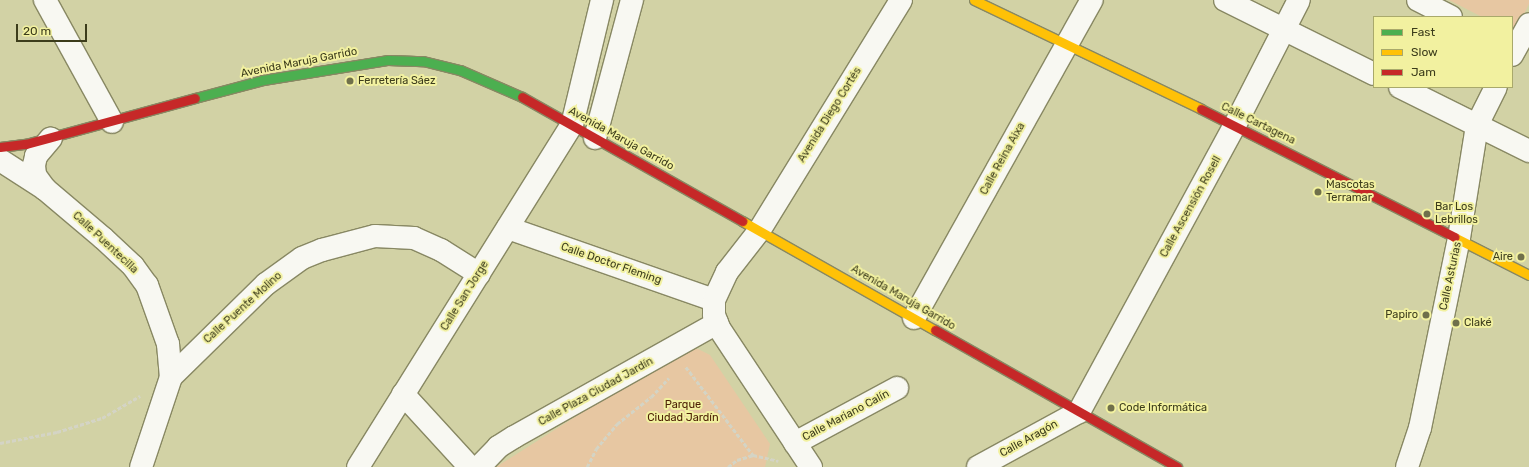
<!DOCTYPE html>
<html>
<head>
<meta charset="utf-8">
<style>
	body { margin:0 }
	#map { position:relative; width:1529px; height:467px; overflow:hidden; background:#d2d2a5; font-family:Rubik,sans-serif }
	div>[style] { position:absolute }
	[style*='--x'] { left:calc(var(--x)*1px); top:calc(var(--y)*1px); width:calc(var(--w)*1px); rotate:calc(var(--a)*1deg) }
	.green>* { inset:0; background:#e7c7a2 }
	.path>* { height:2.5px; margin-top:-1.25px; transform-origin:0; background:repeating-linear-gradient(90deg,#d4d4c5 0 4px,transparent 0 6px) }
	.roads { filter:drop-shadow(1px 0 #888863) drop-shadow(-1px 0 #888863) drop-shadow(0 1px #888863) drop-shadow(0 -1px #888863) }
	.street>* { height:22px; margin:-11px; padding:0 11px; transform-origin:11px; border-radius:11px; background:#f8f8f2 }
	.fast>* { height:9px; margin:-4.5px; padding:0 4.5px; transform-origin:4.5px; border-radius:4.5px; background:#4caf50 }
	.slow>* { height:9px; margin:-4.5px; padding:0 4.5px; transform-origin:4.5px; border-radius:4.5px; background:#ffc107 }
	.jam>* { height:9px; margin:-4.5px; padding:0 4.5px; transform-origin:4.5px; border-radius:4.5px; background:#c62828 }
	.dots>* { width:11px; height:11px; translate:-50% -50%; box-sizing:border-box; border:2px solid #f2f1a0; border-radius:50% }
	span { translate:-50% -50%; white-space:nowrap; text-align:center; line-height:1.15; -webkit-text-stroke:4px #f2f1a0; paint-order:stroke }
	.street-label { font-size:11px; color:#3c3c1b }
	.poi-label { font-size:11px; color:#3c3c1b }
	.left { translate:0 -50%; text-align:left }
	.right { translate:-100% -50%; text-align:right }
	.park-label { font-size:11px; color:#4e2206 }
	.legend { position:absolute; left:1373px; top:16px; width:140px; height:72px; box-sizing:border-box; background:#f2f1a0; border:1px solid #a9a96b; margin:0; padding:5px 7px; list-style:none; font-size:12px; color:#3c3c1b }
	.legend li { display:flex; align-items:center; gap:8px; height:20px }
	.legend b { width:20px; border:1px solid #a9a96b }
	.scale { position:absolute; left:16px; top:24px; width:71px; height:18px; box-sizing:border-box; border:2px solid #3c3c1b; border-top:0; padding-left:5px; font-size:12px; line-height:14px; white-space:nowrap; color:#3c3c1b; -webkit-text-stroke:3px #f2f1a0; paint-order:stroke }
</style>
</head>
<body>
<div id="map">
	<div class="green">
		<i style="clip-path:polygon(1449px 0,1529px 0,1529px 4px,1514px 34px,1512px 33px,1512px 17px,1482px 17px)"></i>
		<i style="clip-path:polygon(698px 349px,710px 355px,770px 444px,765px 467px,496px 467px,665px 360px,685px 350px)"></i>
	</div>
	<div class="path">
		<i style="--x:686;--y:367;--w:111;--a:52.7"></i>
		<i style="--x:0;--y:443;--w:58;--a:-10.9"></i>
		<i style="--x:57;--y:432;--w:47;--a:-17.3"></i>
		<i style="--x:102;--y:418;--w:44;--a:-30.1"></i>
		<i style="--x:587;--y:467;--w:20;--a:-63"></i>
		<i style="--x:596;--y:449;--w:33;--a:-50"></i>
		<i style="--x:617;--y:424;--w:43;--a:-38.5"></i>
		<i style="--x:651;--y:397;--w:26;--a:-47"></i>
		<i style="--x:728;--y:467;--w:11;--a:-38"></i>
		<i style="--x:737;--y:460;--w:17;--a:-17"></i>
		<i style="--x:753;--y:455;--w:26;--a:13"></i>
	</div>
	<div class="roads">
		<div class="street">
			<i style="--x:45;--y:0;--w:139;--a:61.2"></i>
			<i style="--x:1225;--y:0;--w:166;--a:26.4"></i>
			<i style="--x:1418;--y:0;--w:37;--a:27"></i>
			<i style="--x:1512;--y:55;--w:35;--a:-61"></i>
			<i style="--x:1400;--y:87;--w:144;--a:26.4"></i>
			<i style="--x:595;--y:138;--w:143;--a:-75"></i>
			<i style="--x:0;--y:160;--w:54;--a:32.8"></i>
			<i style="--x:45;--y:189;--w:76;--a:40.2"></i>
			<i style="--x:103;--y:238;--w:41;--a:43"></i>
			<i style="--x:133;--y:266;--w:24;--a:54"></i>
			<i style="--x:147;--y:285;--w:63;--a:70.4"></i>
			<i style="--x:168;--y:344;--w:33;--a:85"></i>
			<i style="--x:171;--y:377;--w:95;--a:108.4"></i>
			<i style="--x:45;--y:189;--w:17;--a:-126"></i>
			<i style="--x:35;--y:175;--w:10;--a:-96"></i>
			<i style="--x:34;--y:165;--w:9;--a:-77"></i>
			<i style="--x:36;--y:156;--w:23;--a:-50"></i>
			<i style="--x:508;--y:228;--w:218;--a:19.3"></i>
			<i style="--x:914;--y:318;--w:364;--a:-60.8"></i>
			<i style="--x:171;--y:377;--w:133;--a:-44.4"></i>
			<i style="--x:266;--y:284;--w:44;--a:-35.8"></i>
			<i style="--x:302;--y:258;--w:22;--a:-22"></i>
			<i style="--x:322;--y:250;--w:55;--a:-14.8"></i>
			<i style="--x:375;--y:236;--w:39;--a:3"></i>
			<i style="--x:414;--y:238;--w:30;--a:24"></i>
			<i style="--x:441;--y:250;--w:45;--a:32.3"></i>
			<i style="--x:403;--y:394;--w:99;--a:47.5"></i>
			<i style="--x:795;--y:443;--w:116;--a:-28.3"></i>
			<i style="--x:358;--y:467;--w:403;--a:-58"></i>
			<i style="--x:572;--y:125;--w:129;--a:-76.5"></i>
			<i style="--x:479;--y:467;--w:28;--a:-46"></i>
			<i style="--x:498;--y:447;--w:19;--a:-32"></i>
			<i style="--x:514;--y:437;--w:233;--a:-29.3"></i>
			<i style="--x:811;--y:467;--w:167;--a:-123.5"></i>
			<i style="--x:719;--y:328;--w:14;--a:-111"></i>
			<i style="--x:714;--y:315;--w:15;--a:-90"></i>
			<i style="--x:714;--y:300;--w:31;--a:-65"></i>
			<i style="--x:727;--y:272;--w:52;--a:-52"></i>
			<i style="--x:759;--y:231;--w:271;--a:-58.4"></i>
			<i style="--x:978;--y:467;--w:115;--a:-28.6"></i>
			<i style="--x:1079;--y:412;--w:327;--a:-61.5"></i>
			<i style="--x:1235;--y:125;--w:140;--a:-62.9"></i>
			<i style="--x:1407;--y:467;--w:41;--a:-71.6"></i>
			<i style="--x:1420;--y:428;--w:194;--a:-78.4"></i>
			<i style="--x:1459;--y:238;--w:114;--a:-80.9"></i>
			<i style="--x:1477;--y:125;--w:42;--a:-63.4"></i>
		</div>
		<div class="fast">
			<i style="--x:195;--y:98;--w:70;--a:-14.8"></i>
			<i style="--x:263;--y:80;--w:127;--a:-9.1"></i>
			<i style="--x:388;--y:60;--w:35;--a:2"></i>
			<i style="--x:423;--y:61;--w:38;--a:14"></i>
			<i style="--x:460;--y:70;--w:68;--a:23.5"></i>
		</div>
		<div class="slow">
			<i style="--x:974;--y:0;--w:252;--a:25.6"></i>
			<i style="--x:742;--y:221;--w:222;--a:29.5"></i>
			<i style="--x:1454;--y:237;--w:84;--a:26.9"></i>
		</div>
		<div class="jam">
			<i style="--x:522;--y:97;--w:253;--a:29.4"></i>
			<i style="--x:1201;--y:109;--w:284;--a:26.8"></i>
			<i style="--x:0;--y:147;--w:26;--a:-7"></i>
			<i style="--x:26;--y:144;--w:175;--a:-15.2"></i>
			<i style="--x:935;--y:330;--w:278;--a:29.5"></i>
		</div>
	</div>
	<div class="dots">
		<i style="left:350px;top:81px;background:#70704b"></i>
		<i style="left:1318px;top:192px;background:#70704b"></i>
		<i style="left:1427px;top:214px;background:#70704b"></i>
		<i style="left:1521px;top:257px;background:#70704b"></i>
		<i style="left:1426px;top:315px;background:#70704b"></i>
		<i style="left:1456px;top:323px;background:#70704b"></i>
		<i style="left:1111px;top:408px;background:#70704b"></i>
	</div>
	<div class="street-label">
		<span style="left:299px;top:63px;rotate:-11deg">Avenida Maruja Garrido</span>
		<span style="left:830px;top:115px;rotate:-58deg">Avenida Diego Cortés</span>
		<span style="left:1258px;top:124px;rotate:26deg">Calle Cartagena</span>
		<span style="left:621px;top:139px;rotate:29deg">Avenida Maruja Garrido</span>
		<span style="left:1003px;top:159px;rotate:-61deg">Calle Reina Aixa</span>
		<span style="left:1191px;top:207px;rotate:-61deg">Calle Ascensión Rosell</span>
		<span style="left:105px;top:243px;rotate:43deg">Calle Puentecilla</span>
		<span style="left:611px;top:264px;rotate:19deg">Calle Doctor Fleming</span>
		<span style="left:1451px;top:276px;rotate:-78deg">Calle Asturias</span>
		<span style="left:465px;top:296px;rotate:-58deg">Calle San Jorge</span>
		<span style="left:903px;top:298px;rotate:30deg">Avenida Maruja Garrido</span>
		<span style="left:243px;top:308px;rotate:-42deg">Calle Puente Molino</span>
		<span style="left:596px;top:392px;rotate:-29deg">Calle Plaza Ciudad Jardín</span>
		<span style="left:846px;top:416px;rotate:-28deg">Calle Mariano Calín</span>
		<span style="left:1029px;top:439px;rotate:-29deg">Calle Aragón</span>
	</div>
	<div class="poi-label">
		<span class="left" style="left:358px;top:81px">Ferretería Sáez</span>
		<span class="left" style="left:1326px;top:192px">Mascotas<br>Terramar</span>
		<span class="left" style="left:1435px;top:214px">Bar Los<br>Lebrillos</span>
		<span class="right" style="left:1513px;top:257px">Aire</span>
		<span class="right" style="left:1418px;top:315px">Papiro</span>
		<span class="left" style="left:1464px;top:323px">Claké</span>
		<span class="left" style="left:1119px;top:408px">Code Informática</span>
	</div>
	<div class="park-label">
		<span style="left:683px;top:412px">Parque<br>Ciudad Jardín</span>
	</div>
	<ul class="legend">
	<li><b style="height:5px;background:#4caf50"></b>Fast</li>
	<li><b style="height:5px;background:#ffc107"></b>Slow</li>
	<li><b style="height:5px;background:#c62828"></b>Jam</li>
	</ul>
	<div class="scale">20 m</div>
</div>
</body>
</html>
